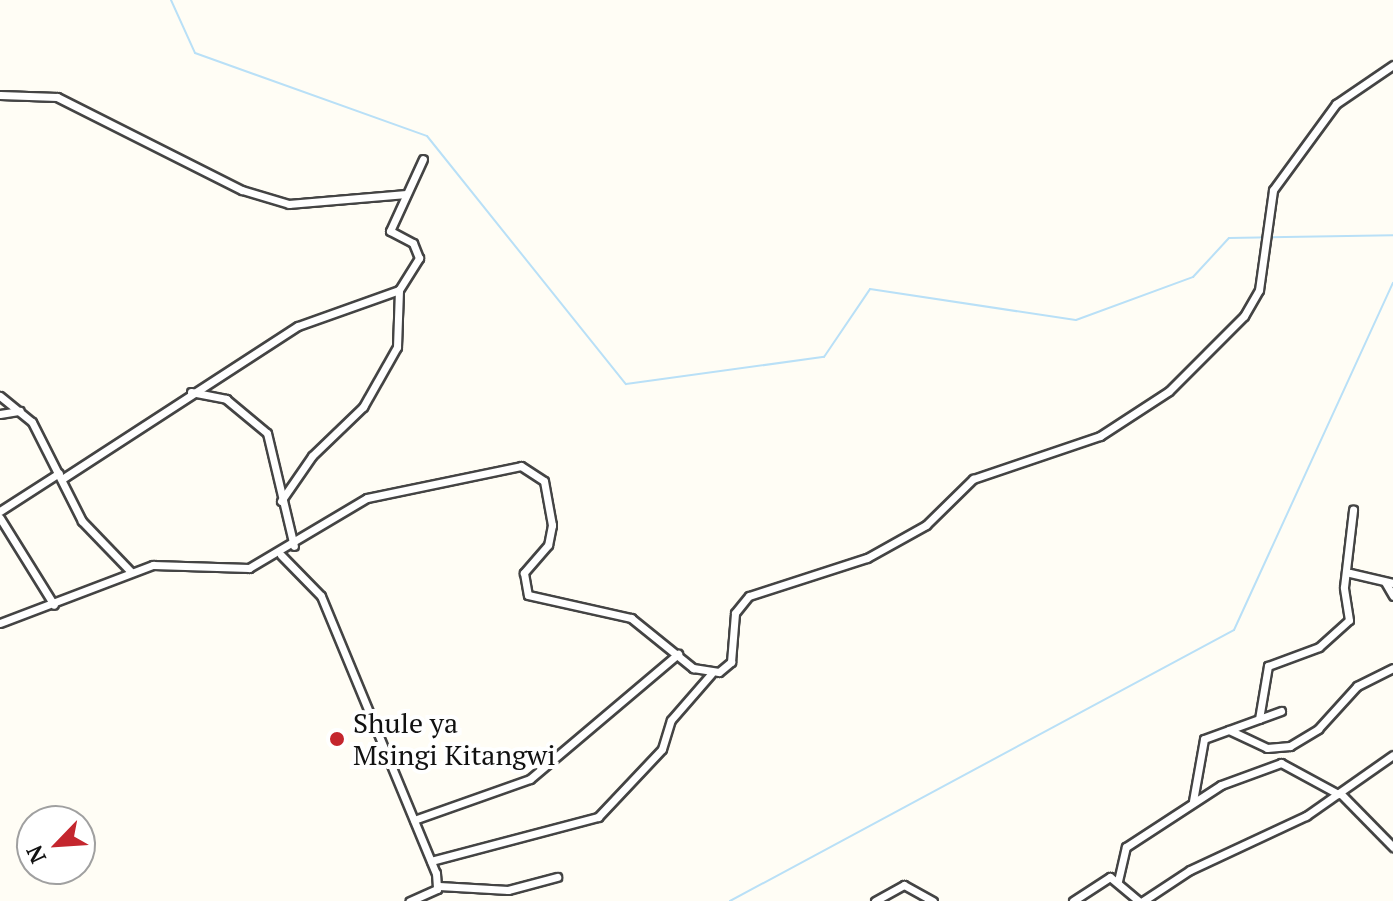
<!DOCTYPE html>
<html>
<head>
<meta charset="utf-8">
<style>
	body { margin:0 }
	#map { position:relative; width:1393px; height:901px; overflow:hidden; background:#fffdf5; font-family:"PT Serif",serif }
	div>[style] { position:absolute }
	[style*='--x'] { left:calc(var(--x)*1px); top:calc(var(--y)*1px); width:calc(var(--w)*1px); rotate:calc(var(--a)*1deg) }
	.stream>* { height:2px; margin:-1px; padding:0 1px; transform-origin:1px; border-radius:1px; background:#b9e0f7 }
	.roads { filter:drop-shadow(2px 0 #444) drop-shadow(-2px 0 #444) drop-shadow(0 2px #444) drop-shadow(0 -2px #444) }
	.street>* { height:7px; margin:-3.5px; padding:0 3.5px; transform-origin:3.5px; border-radius:3.5px; background:#fff }
	.dots>* { width:22px; height:22px; translate:-50% -50%; box-sizing:border-box; border:4px solid #fff; border-radius:50% }
	span { translate:-50% -50%; white-space:nowrap; text-align:center; line-height:1.15; -webkit-text-stroke:8px #fff; paint-order:stroke }
	.poi-label { font-size:28px; color:#111 }
	.left { translate:0 -50%; text-align:left }
	.north { position:absolute; left:16px; top:805px; width:80px; height:80px; box-sizing:border-box; background:#fff; border:2px solid #a0a0a0; border-radius:50%; rotate:245deg; font-size:22px; font-weight:700; line-height:32px; text-align:center; color:#111 }
	.north::after { content:''; display:block; margin:auto; width:28px; height:36px; background:#c4262e; clip-path:polygon(50% 0,100% 100%,50% 72%,0 100%) }
</style>
</head>
<body>
<div id="map">
	<div class="stream">
		<i style="--x:171;--y:0;--w:58;--a:65.6"></i>
		<i style="--x:195;--y:53;--w:246;--a:19.7"></i>
		<i style="--x:427;--y:136;--w:318;--a:51.3"></i>
		<i style="--x:626;--y:384;--w:200;--a:-7.8"></i>
		<i style="--x:824;--y:357;--w:82;--a:-55.9"></i>
		<i style="--x:870;--y:289;--w:208;--a:8.6"></i>
		<i style="--x:1076;--y:320;--w:125;--a:-20.2"></i>
		<i style="--x:1193;--y:277;--w:53;--a:-47.3"></i>
		<i style="--x:1229;--y:238;--w:164;--a:-1"></i>
		<i style="--x:730;--y:901;--w:572;--a:-28.27"></i>
		<i style="--x:1234;--y:630;--w:382;--a:-65.4"></i>
	</div>
	<div class="roads">
		<div class="street">
			<i style="--x:0;--y:95;--w:57;--a:2"></i>
			<i style="--x:57;--y:97;--w:207;--a:26.7"></i>
			<i style="--x:242;--y:190;--w:49;--a:16.6"></i>
			<i style="--x:289;--y:204;--w:117;--a:-4.9"></i>
			<i style="--x:191;--y:392;--w:36;--a:11"></i>
			<i style="--x:226;--y:399;--w:53;--a:39.7"></i>
			<i style="--x:267;--y:433;--w:116;--a:76.6"></i>
			<i style="--x:0;--y:396;--w:41;--a:39.1"></i>
			<i style="--x:32;--y:422;--w:111;--a:63.2"></i>
			<i style="--x:82;--y:521;--w:71;--a:46.1"></i>
			<i style="--x:0;--y:414;--w:20;--a:-9"></i>
			<i style="--x:62;--y:479;--w:281;--a:-33"></i>
			<i style="--x:298;--y:326;--w:107;--a:-19.6"></i>
			<i style="--x:281;--y:501;--w:55;--a:-55.4"></i>
			<i style="--x:312;--y:456;--w:71;--a:-43.9"></i>
			<i style="--x:363;--y:407;--w:69;--a:-60.5"></i>
			<i style="--x:397;--y:347;--w:57;--a:-88"></i>
			<i style="--x:399;--y:290;--w:38;--a:-58"></i>
			<i style="--x:419;--y:258;--w:16;--a:-112"></i>
			<i style="--x:413;--y:243;--w:26;--a:-152"></i>
			<i style="--x:390;--y:231;--w:79;--a:-65.4"></i>
			<i style="--x:0;--y:511;--w:70;--a:-32.8"></i>
			<i style="--x:0;--y:518;--w:102;--a:58.2"></i>
			<i style="--x:281;--y:555;--w:57;--a:45.7"></i>
			<i style="--x:321;--y:596;--w:300;--a:67.5"></i>
			<i style="--x:436;--y:873;--w:16;--a:86"></i>
			<i style="--x:437;--y:889;--w:30;--a:156"></i>
			<i style="--x:1350;--y:573;--w:44;--a:13.1"></i>
			<i style="--x:1385;--y:582;--w:16;--a:60"></i>
			<i style="--x:0;--y:623;--w:164;--a:-20.8"></i>
			<i style="--x:153;--y:565;--w:96;--a:1.8"></i>
			<i style="--x:249;--y:568;--w:137;--a:-30.7"></i>
			<i style="--x:367;--y:498;--w:157;--a:-11.7"></i>
			<i style="--x:521;--y:466;--w:27;--a:33"></i>
			<i style="--x:544;--y:481;--w:45;--a:79.7"></i>
			<i style="--x:552;--y:525;--w:20;--a:101"></i>
			<i style="--x:548;--y:545;--w:37;--a:131"></i>
			<i style="--x:524;--y:573;--w:22;--a:80"></i>
			<i style="--x:528;--y:595;--w:106;--a:12.6"></i>
			<i style="--x:631;--y:618;--w:80;--a:38.9"></i>
			<i style="--x:693;--y:668;--w:26;--a:9"></i>
			<i style="--x:719;--y:672;--w:16;--a:-40"></i>
			<i style="--x:731;--y:662;--w:49;--a:-85.3"></i>
			<i style="--x:735;--y:613;--w:22;--a:-51"></i>
			<i style="--x:749;--y:596;--w:124;--a:-17.9"></i>
			<i style="--x:867;--y:558;--w:68;--a:-29.2"></i>
			<i style="--x:926;--y:525;--w:66;--a:-44.4"></i>
			<i style="--x:973;--y:479;--w:134;--a:-18.7"></i>
			<i style="--x:1100;--y:436;--w:82;--a:-33.1"></i>
			<i style="--x:1169;--y:391;--w:106;--a:-45"></i>
			<i style="--x:1244;--y:316;--w:30;--a:-60"></i>
			<i style="--x:1259;--y:290;--w:101;--a:-82"></i>
			<i style="--x:1273;--y:190;--w:107;--a:-53.8"></i>
			<i style="--x:1336;--y:104;--w:69;--a:-34.4"></i>
			<i style="--x:1259;--y:719;--w:54;--a:-80.4"></i>
			<i style="--x:1268;--y:666;--w:54;--a:-20.4"></i>
			<i style="--x:1319;--y:647;--w:40;--a:-42"></i>
			<i style="--x:1349;--y:620;--w:33;--a:-99"></i>
			<i style="--x:1344;--y:587;--w:78;--a:-83.3"></i>
			<i style="--x:1229;--y:730;--w:42;--a:25.3"></i>
			<i style="--x:1267;--y:748;--w:23;--a:-5"></i>
			<i style="--x:1290;--y:746;--w:33;--a:-31"></i>
			<i style="--x:1318;--y:729;--w:58;--a:-47.8"></i>
			<i style="--x:1357;--y:686;--w:40;--a:-26.6"></i>
			<i style="--x:1340;--y:793;--w:76;--a:45.5"></i>
			<i style="--x:1193;--y:801;--w:63;--a:-79.9"></i>
			<i style="--x:1204;--y:739;--w:82;--a:-20"></i>
			<i style="--x:414;--y:820;--w:123;--a:-19.5"></i>
			<i style="--x:530;--y:779;--w:194;--a:-40.2"></i>
			<i style="--x:431;--y:861;--w:173;--a:-14.8"></i>
			<i style="--x:598;--y:817;--w:93;--a:-46.7"></i>
			<i style="--x:662;--y:749;--w:30;--a:-73"></i>
			<i style="--x:671;--y:720;--w:61;--a:-49"></i>
			<i style="--x:1118;--y:881;--w:35;--a:-77"></i>
			<i style="--x:1126;--y:847;--w:113;--a:-33.1"></i>
			<i style="--x:1221;--y:785;--w:64;--a:-20.1"></i>
			<i style="--x:1281;--y:763;--w:65;--a:28.5"></i>
			<i style="--x:439;--y:886;--w:69;--a:3.3"></i>
			<i style="--x:508;--y:890;--w:51;--a:-14.9"></i>
			<i style="--x:875;--y:901;--w:33;--a:-29"></i>
			<i style="--x:904;--y:885;--w:33;--a:29"></i>
			<i style="--x:1073;--y:901;--w:44;--a:-33"></i>
			<i style="--x:1110;--y:877;--w:38;--a:40"></i>
			<i style="--x:1143;--y:901;--w:56;--a:-33.4"></i>
			<i style="--x:1190;--y:870;--w:128;--a:-25"></i>
			<i style="--x:1306;--y:816;--w:106;--a:-35"></i>
		</div>
	</div>
	<div class="dots">
		<i style="left:337px;top:739px;background:#c4262e"></i>
	</div>
	<div class="poi-label">
		<span class="left" style="left:353px;top:739px">Shule ya<br>Msingi Kitangwi</span>
	</div>
	<div class="north">N</div>
</div>
</body>
</html>
